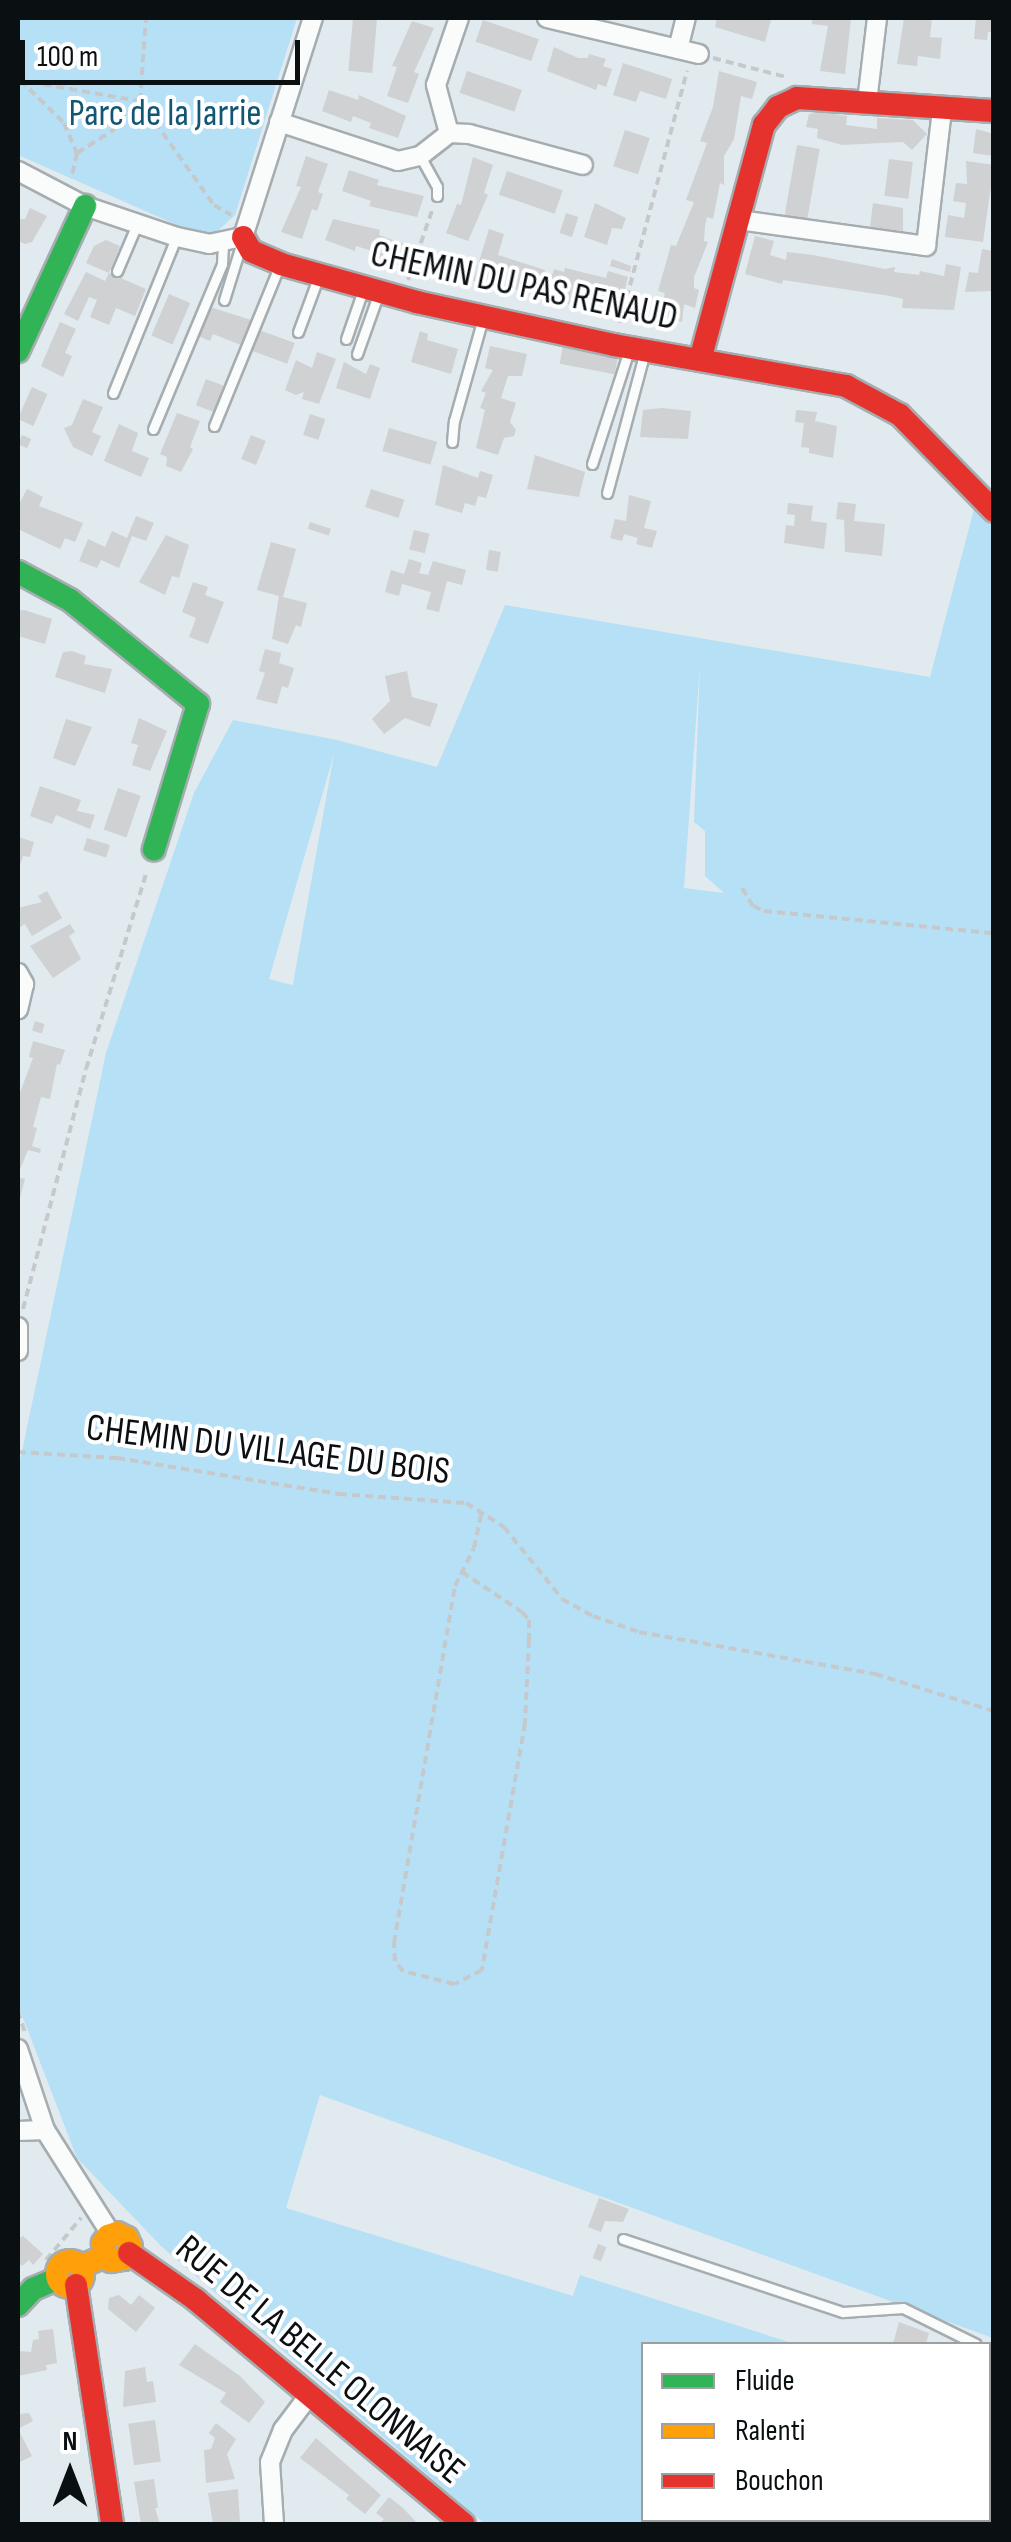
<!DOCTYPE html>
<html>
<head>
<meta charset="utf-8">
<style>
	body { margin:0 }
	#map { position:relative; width:1011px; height:2542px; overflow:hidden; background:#e1eaee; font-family:"Sofia Sans Condensed",sans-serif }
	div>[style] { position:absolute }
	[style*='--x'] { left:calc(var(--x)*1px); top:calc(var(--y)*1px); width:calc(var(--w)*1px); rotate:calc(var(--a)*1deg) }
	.green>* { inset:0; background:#b6e0f5 }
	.building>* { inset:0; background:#cfd1d3; transform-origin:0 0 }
	.path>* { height:4px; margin-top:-2px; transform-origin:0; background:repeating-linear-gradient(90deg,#c6c9cb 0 8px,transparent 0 13px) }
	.roads { filter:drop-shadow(2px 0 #a6adb0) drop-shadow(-2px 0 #a6adb0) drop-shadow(0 2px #a6adb0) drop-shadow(0 -2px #a6adb0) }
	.lane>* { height:9px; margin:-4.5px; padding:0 4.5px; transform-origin:4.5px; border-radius:4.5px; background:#fafcfc }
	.street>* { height:18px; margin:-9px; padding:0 9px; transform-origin:9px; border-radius:9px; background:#fafcfc }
	.fast>* { height:22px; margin:-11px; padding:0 11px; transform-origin:11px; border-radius:11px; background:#30b455 }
	.slow>* { height:22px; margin:-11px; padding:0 11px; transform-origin:11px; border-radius:11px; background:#ff9f0a }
	.slow>.ring { margin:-11px; padding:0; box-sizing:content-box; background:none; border:22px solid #ff9f0a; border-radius:50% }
	.jam>* { height:22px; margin:-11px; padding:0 11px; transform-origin:11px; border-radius:11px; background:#e5322d }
	span { translate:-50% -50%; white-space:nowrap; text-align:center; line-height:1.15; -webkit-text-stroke:8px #fff; paint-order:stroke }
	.park-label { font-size:38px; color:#115774 }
	.street-label { font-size:38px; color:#0a0f12 }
	.frame { position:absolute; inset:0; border:20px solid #0a0f12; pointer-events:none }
	.legend { position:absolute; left:641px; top:2342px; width:350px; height:180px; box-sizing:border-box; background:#fff; border:2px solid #9d9fa0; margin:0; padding:12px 18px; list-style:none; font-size:30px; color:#0a0f12 }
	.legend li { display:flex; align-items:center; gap:20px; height:50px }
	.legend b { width:50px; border:2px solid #9d9fa0 }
	.north { position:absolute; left:20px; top:2422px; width:100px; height:100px; -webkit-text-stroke:8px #fff; paint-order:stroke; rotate:0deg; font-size:28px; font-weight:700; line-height:40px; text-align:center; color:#0a0f12 }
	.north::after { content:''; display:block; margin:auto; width:35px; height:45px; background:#0a0f12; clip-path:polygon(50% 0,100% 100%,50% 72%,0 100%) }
	.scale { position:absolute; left:20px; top:40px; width:280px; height:45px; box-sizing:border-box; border:5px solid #0a0f12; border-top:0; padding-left:12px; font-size:30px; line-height:35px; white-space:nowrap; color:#0a0f12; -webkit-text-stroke:8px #fff; paint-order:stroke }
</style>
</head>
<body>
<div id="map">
	<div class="green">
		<i style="clip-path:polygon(18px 18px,297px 18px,235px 215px,209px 239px,18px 155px)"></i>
		<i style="clip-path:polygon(evenodd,974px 509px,994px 528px,993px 2338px,320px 2095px,286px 2208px,573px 2296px,580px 2275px,795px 2344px,644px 2344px,644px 2520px,756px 2520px,755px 2524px,485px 2524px,161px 2246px,77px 2158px,18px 2005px,18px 1470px,106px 1053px,194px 793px,233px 720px,337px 740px,437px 767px,505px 605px,930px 677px,974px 509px,700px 665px,694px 822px,705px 831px,705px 876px,724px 893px,684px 888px,700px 665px,974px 509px,334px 754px,293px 984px,292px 985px,269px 979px,334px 754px)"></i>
	</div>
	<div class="building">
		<i style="left:353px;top:18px;width:24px;height:53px;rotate:5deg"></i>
		<i style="clip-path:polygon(717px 18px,771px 20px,765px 42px,715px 27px)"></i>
		<i style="clip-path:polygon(812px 18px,851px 18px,845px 74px,820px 71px,828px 26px,812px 24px)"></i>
		<i style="clip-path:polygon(904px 18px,932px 18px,930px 37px,942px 38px,940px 59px,918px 56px,917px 66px,897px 64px)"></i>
		<i style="clip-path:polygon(976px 18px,994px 18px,994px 32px,988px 32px,987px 40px,974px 39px)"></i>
		<i style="left:483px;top:20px;width:59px;height:23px;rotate:19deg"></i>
		<i style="clip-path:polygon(412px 21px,434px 28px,414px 72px,419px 74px,408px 103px,387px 96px,397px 67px,392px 66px)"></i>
		<i style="clip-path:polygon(554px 47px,578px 58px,588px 58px,589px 54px,606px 59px,603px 66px,612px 69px,606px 87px,598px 84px,596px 90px,547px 71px)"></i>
		<i style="clip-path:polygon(623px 63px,672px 79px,666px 99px,640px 91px,636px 102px,613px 95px)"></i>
		<i style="left:467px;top:71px;width:58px;height:23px;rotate:19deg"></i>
		<i style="clip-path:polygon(719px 71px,757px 82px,752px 99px,741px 96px,734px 139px,724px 156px,724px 185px,720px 183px,713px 219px,707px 217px,705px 226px,704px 241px,708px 242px,694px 277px,694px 288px,699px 290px,695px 308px,684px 304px,682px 322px,659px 316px,665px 293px,658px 291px,671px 245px,676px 246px,694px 202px,686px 200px,707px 143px,700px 141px,713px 107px)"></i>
		<i style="clip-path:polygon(329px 90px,358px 100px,359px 95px,406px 116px,398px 138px,369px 128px,371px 123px,353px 116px,351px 122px,322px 111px)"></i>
		<i style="clip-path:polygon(821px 112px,847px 116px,846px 125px,877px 129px,877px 118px,913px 120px,927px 134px,912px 150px,903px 142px,842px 145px,817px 138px,818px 129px,806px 127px,809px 114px)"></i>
		<i style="clip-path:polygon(976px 129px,994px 134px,994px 156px,973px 153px)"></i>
		<i style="left:625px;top:130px;width:26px;height:38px;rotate:18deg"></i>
		<i style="left:797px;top:145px;width:23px;height:75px;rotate:10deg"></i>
		<i style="clip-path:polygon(306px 156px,328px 164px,318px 192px,323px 194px,317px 211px,312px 209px,302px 239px,281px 232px,301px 187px,296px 186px)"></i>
		<i style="clip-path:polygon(473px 157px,493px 165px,484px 193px,488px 195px,468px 241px,446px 233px,457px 204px,461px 205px)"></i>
		<i style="left:889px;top:159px;width:24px;height:37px;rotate:7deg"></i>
		<i style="clip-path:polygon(966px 161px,994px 165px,983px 242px,945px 237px,948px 215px,964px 218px,966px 203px,953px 201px,956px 183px,967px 184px)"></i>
		<i style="clip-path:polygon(349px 170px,379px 180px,377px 185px,424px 196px,417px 217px,369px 206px,371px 201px,342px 191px)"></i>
		<i style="left:507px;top:171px;width:59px;height:25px;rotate:19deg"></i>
		<i style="clip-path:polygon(595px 203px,626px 218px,622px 229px,612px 228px,607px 245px,584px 237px)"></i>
		<i style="clip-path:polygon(873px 203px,903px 208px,903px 231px,870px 227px)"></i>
		<i style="clip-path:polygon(30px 208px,47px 216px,32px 242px,25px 244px,18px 241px,18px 219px,25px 219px)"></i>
		<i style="left:566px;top:213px;width:13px;height:21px;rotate:18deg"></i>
		<i style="clip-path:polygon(333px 219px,380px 230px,379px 235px,407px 245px,401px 266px,371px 256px,372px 251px,356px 246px,355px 251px,325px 240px)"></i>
		<i style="clip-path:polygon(489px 229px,504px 234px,498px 255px,545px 270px,537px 294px,473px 281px)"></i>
		<i style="clip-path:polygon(755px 236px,774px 241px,770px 255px,786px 260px,787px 252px,813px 255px,885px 269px,895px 267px,894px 272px,919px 275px,920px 271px,944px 276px,946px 264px,961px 267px,954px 310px,902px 308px,903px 299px,890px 296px,783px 280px,782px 284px,745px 274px)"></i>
		<i style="clip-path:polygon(106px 240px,120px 246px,109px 273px,86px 263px,94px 246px)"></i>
		<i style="clip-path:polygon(982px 249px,994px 251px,994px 291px,965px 292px,969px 272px,978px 273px)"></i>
		<i style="left:441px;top:252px;width:28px;height:23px;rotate:18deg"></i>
		<i style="clip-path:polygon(612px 259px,631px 266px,630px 272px,610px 266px)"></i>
		<i style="clip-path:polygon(565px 268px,606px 278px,608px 271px,628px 277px,621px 305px,597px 299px,593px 311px,545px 298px,554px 269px,564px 272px)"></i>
		<i style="clip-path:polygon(86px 272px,105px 281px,109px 273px,146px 289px,135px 316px,116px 308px,109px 325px,90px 317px,97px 300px,89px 297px,78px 321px,64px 314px)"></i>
		<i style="left:169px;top:294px;width:23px;height:45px;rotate:23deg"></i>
		<i style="clip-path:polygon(210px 307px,251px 320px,241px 345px,213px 334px,210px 341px,198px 336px)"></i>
		<i style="clip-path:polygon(60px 322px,76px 329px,65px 353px,72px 356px,63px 377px,41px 366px)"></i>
		<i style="left:259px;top:330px;width:38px;height:22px;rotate:20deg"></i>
		<i style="clip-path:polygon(420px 331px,428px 334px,427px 340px,458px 349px,451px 374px,411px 362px)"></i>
		<i style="clip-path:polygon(490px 346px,527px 354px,522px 376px,508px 376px,501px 398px,516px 403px,510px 422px,516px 430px,514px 436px,504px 438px,498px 455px,476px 448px,485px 410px,480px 408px,486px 393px,481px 391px,493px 370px,485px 368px)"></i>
		<i style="left:563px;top:346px;width:56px;height:18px;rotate:11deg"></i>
		<i style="clip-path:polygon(317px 352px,336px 359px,319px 404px,302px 399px,304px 392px,296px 395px,285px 390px,296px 360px,312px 368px)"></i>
		<i style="clip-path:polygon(344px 362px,366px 374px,370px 364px,380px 368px,370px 399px,336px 388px)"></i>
		<i style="left:206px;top:379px;width:19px;height:28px;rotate:21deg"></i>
		<i style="left:32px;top:387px;width:17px;height:35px;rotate:24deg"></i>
		<i style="clip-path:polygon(83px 399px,103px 407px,92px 432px,101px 436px,92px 456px,73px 447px,64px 428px,72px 425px)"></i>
		<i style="clip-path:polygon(662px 408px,691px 411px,688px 439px,640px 437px,643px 410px)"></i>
		<i style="clip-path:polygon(796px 410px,817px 412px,815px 421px,837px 426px,833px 458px,809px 453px,809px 448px,801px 447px,804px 423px,795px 422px)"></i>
		<i style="clip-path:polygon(177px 413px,200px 421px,190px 447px,193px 449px,181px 472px,166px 466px,167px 457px,160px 454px)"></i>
		<i style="left:310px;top:414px;width:16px;height:22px;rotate:18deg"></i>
		<i style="clip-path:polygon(119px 424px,138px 433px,132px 451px,149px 458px,141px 477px,104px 461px)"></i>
		<i style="left:389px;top:428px;width:50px;height:24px;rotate:16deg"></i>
		<i style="left:22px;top:435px;width:10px;height:10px;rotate:24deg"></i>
		<i style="left:251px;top:435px;width:16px;height:26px;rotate:22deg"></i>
		<i style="clip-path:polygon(535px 455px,585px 472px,579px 497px,527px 489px)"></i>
		<i style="clip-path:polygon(443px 465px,478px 478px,480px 471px,493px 475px,486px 498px,478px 496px,475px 506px,465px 503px,462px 513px,435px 505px)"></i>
		<i style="clip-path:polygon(27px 489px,43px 497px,39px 506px,83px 523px,75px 542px,65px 538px,60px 549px,18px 529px,18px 506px)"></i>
		<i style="left:371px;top:489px;width:35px;height:19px;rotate:18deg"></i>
		<i style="clip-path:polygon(629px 495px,651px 501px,644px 528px,657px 531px,652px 548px,636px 544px,638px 538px,624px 534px,622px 541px,610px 538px,615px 519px,626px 521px)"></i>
		<i style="clip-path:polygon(838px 502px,856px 504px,854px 521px,885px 524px,882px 556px,845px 552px,844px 520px,836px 519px)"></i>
		<i style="clip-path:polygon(788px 503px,813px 506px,811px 521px,827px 523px,824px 549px,784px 543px,786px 525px,794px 526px,795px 515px,787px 514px)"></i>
		<i style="clip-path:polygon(136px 516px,154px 523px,146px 541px,132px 536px,119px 568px,101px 560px,97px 568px,79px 561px,88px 539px,105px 547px,112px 531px,127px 538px)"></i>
		<i style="left:310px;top:522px;width:22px;height:7px;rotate:18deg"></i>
		<i style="left:414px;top:530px;width:16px;height:20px;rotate:14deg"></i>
		<i style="clip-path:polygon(166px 535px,189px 545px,179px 578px,172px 576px,165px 595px,139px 582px)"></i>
		<i style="clip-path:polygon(271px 542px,296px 549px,283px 597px,307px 603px,301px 627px,296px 625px,288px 644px,272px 639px,279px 596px,257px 590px)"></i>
		<i style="left:489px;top:550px;width:12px;height:20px;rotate:9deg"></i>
		<i style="clip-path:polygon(409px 559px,422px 563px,419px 573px,428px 575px,433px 561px,466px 570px,462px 585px,447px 581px,439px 612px,426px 609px,431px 592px,402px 584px,399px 596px,385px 592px,391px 570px,404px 574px)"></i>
		<i style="clip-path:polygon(193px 582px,208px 587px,205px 595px,224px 602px,208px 644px,189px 637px,196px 618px,182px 612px)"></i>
		<i style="clip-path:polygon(24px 610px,52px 619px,45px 644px,18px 636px,18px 611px)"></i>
		<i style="clip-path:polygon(265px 649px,281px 653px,279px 663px,294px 668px,288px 688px,282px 686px,277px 704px,256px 699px,265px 673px,259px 671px)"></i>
		<i style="clip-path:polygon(72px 651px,86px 656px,84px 664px,112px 669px,105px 693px,55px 677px,63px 652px)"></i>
		<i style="clip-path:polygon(407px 671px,412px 697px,438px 704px,430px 727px,405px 718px,384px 734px,372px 719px,390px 701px,385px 676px)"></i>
		<i style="clip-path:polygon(139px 718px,167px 731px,150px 771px,132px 765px,138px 745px,131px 743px)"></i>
		<i style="clip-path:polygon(66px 719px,92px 727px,75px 766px,53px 758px)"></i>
		<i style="clip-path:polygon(40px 786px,81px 800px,77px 811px,95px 815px,90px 829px,56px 815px,52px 824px,30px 816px)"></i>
		<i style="left:118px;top:788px;width:24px;height:44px;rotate:19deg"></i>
		<i style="clip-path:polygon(18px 837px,34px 842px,30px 857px,23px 856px,18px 871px)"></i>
		<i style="left:87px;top:838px;width:24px;height:13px;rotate:17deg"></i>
		<i style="clip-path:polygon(47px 891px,62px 918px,32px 936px,25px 924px,20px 927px,18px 923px,18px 908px,42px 902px,38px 896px)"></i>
		<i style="clip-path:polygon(70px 924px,75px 932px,69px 936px,81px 959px,53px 978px,30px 946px)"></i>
		<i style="left:35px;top:1021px;width:10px;height:10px;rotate:17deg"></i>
		<i style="clip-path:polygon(33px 1041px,65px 1050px,60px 1065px,57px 1064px,50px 1099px,41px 1097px,33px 1127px,37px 1128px,32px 1146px,41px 1149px,40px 1153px,28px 1150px,19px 1172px,18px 1098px,33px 1058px,29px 1057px)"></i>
		<i style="clip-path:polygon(18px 1177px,25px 1179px,19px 1201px,18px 1201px)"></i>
		<i style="clip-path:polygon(599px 2198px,629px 2209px,623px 2222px,605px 2221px,601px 2232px,588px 2227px)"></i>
		<i style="clip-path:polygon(23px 2236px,43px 2254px,33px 2265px,29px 2260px,22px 2266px,18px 2261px,18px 2239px)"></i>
		<i style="left:598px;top:2244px;width:9px;height:15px;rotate:21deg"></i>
		<i style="clip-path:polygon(119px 2295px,131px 2305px,139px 2295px,155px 2308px,136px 2332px,108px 2309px,109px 2298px)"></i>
		<i style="clip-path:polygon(899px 2322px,929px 2333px,926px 2344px,893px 2344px)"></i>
		<i style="clip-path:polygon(53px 2329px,57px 2363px,46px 2365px,47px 2370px,18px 2376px,18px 2351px,31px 2352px,33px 2340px,39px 2339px,38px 2331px)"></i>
		<i style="clip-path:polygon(195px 2344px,240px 2376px,265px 2402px,249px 2423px,220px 2402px,226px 2393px,179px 2365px)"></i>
		<i style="clip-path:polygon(145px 2367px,147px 2382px,153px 2381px,156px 2402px,123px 2407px,125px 2371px)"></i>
		<i style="clip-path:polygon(29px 2413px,33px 2421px,18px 2429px,32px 2456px,18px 2463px,18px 2414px)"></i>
		<i style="left:155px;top:2420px;width:42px;height:27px;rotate:82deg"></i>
		<i style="clip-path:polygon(216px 2423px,236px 2439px,227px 2454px,235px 2479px,206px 2483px,204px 2450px,211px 2449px,215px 2438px,209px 2433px)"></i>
		<i style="clip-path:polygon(316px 2438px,381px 2495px,365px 2514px,346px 2499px,349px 2495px,300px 2458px)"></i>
		<i style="clip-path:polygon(988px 2465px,994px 2467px,988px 2501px)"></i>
		<i style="clip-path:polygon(154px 2479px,158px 2508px,155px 2508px,160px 2524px,141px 2524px,134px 2482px)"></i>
		<i style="clip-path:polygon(238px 2489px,240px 2524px,213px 2524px,208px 2493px)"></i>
		<i style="clip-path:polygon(389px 2497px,403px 2508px,418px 2524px,379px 2524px,384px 2519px,376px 2513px)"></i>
	</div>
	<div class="path">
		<i style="--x:713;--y:58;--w:75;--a:14.6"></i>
		<i style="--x:18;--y:80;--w:124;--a:9.8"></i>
		<i style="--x:140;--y:101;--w:83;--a:-85.9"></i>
		<i style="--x:20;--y:80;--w:62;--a:44.3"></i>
		<i style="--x:64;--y:123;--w:33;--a:67"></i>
		<i style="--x:77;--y:153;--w:26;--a:103"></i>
		<i style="--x:77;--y:153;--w:40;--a:-32"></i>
		<i style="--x:111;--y:132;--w:42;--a:-46.9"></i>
		<i style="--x:140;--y:101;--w:128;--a:54.6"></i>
		<i style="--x:214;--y:205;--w:20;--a:30"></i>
		<i style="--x:408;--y:280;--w:76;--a:-70.9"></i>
		<i style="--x:620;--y:323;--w:261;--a:-75.1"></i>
		<i style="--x:742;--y:888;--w:21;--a:59"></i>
		<i style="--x:753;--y:906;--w:12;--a:24"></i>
		<i style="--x:764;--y:911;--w:231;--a:5.5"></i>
		<i style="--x:23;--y:1309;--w:248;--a:-75.3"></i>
		<i style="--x:86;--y:1069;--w:207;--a:-72.9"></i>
		<i style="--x:18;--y:1452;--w:99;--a:3.5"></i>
		<i style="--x:117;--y:1458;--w:225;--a:9.2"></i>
		<i style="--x:339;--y:1494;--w:127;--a:4.1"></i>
		<i style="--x:466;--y:1503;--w:45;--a:32.3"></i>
		<i style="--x:504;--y:1527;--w:92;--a:51.1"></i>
		<i style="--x:562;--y:1599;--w:35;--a:29"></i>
		<i style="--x:593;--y:1616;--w:49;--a:19.2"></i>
		<i style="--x:639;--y:1632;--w:240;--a:10.1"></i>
		<i style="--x:875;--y:1674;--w:125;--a:17.3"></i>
		<i style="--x:462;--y:1572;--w:72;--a:33.7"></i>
		<i style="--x:522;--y:1612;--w:11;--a:49"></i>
		<i style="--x:529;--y:1620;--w:20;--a:90"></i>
		<i style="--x:529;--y:1640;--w:83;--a:92.8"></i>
		<i style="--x:525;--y:1723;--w:251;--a:99.9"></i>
		<i style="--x:482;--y:1970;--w:31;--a:153"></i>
		<i style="--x:454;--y:1984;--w:53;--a:-165.7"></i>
		<i style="--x:403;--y:1971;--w:13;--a:-129"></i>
		<i style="--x:395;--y:1961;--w:18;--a:-93"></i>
		<i style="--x:394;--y:1943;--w:362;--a:-80.3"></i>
		<i style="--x:455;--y:1586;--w:42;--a:-63.4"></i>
		<i style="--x:474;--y:1548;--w:39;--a:-78"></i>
		<i style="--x:18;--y:2011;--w:25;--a:72"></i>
		<i style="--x:46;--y:2260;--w:55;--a:-50.2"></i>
	</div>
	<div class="roads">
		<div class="lane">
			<i style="--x:420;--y:156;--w:35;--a:61"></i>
			<i style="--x:437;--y:187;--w:9;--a:90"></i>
			<i style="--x:117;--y:271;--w:51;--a:-66.9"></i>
			<i style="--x:224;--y:300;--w:58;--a:-72.8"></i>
			<i style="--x:298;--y:332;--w:58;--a:-69.7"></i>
			<i style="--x:346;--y:339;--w:52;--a:-70.9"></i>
			<i style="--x:357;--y:354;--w:63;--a:-70.4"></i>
			<i style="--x:113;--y:393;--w:167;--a:-67.9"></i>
			<i style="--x:214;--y:426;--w:172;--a:-67.8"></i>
			<i style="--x:153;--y:429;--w:179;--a:-67.3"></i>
			<i style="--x:222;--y:264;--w:21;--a:-87"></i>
			<i style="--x:452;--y:442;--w:21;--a:-85"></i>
			<i style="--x:454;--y:421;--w:107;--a:-74.3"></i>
			<i style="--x:592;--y:464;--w:117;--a:-72"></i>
			<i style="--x:607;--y:493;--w:147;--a:-75"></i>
			<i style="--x:623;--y:2239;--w:232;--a:18.4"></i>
			<i style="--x:843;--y:2312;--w:60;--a:-3.8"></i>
			<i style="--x:903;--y:2308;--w:81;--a:26.3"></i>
			<i style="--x:988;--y:2351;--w:6;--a:18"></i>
		</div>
		<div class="street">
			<i style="--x:547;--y:18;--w:156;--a:13.3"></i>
			<i style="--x:678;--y:49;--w:32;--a:-76"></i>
			<i style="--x:867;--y:102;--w:85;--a:-83.2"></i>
			<i style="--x:279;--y:122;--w:125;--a:18.1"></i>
			<i style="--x:398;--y:161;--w:23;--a:-13"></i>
			<i style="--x:420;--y:156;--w:37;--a:-38"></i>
			<i style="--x:449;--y:133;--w:50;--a:-105.2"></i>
			<i style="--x:436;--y:85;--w:71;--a:-71.1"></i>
			<i style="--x:449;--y:133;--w:20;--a:3"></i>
			<i style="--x:469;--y:134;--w:118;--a:15.2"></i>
			<i style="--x:18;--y:171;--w:76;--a:27.6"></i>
			<i style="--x:85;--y:206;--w:97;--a:18.6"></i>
			<i style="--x:177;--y:237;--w:33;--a:12"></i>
			<i style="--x:209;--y:244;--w:35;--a:-12"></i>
			<i style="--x:243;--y:237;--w:230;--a:-72.3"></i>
			<i style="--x:739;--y:220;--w:189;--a:7.9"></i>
			<i style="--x:926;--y:246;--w:137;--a:-83.3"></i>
			<i style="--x:18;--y:973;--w:13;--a:61"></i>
			<i style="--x:24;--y:984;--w:26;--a:103"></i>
			<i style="--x:18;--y:1327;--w:24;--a:90"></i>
			<i style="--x:18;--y:2049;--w:85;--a:71.6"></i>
			<i style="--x:45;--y:2130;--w:123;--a:57.6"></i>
			<i style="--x:18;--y:2131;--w:27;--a:-2"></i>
			<i style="--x:274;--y:2524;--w:62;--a:-93.7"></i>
			<i style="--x:270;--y:2462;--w:35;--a:-68"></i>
			<i style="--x:283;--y:2430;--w:45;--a:-53.1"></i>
		</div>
		<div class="fast">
			<i style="--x:18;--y:351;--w:160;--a:-65.2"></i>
			<i style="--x:18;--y:572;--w:59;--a:28.3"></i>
			<i style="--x:70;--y:600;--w:165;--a:39.1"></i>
			<i style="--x:198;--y:704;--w:152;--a:106.9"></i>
			<i style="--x:18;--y:2305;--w:22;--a:-47"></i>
			<i style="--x:33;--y:2289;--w:26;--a:-23"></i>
		</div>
		<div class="slow">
			<i class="ring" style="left:57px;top:2261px;width:4px;height:4px"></i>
			<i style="--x:80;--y:2267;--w:27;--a:-24"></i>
			<i style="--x:105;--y:2256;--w:8;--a:40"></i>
			<i style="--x:111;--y:2261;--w:13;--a:-9"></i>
			<i style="--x:124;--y:2259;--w:14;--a:-60"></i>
			<i style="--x:131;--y:2247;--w:10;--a:-114"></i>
			<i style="--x:127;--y:2238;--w:11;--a:-153"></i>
			<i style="--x:117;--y:2233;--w:9;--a:162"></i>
			<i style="--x:108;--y:2236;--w:9;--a:126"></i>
			<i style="--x:103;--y:2243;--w:13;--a:81"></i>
		</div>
		<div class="jam">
			<i style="--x:243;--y:237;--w:16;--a:60"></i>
			<i style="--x:251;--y:251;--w:33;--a:23"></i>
			<i style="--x:281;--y:264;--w:141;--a:15.6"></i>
			<i style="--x:417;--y:302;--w:202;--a:12.3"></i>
			<i style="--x:614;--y:345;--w:236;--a:10"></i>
			<i style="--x:846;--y:386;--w:61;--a:28.2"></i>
			<i style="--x:900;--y:415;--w:134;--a:45.6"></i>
			<i style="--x:700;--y:360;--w:244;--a:-74.8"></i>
			<i style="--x:764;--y:125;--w:23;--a:-52"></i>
			<i style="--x:778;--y:107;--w:21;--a:-25"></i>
			<i style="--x:797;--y:98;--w:197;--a:3.8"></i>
			<i style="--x:129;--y:2253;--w:82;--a:35"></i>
			<i style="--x:196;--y:2300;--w:349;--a:39.9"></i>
			<i style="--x:76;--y:2285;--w:242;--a:81.4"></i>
		</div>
	</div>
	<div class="park-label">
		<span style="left:165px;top:114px">Parc de la Jarrie</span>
	</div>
	<div class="street-label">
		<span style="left:524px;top:286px;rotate:12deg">CHEMIN DU PAS RENAUD</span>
		<span style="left:268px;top:1450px;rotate:7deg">CHEMIN DU VILLAGE DU BOIS</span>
		<span style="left:320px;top:2360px;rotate:40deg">RUE DE LA BELLE OLONNAISE</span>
	</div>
	<div class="frame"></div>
	<ul class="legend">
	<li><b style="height:12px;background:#30b455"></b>Fluide</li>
	<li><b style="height:12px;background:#ff9f0a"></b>Ralenti</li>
	<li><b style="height:12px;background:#e5322d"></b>Bouchon</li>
	</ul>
	<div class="north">N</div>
	<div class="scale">100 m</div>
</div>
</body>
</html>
